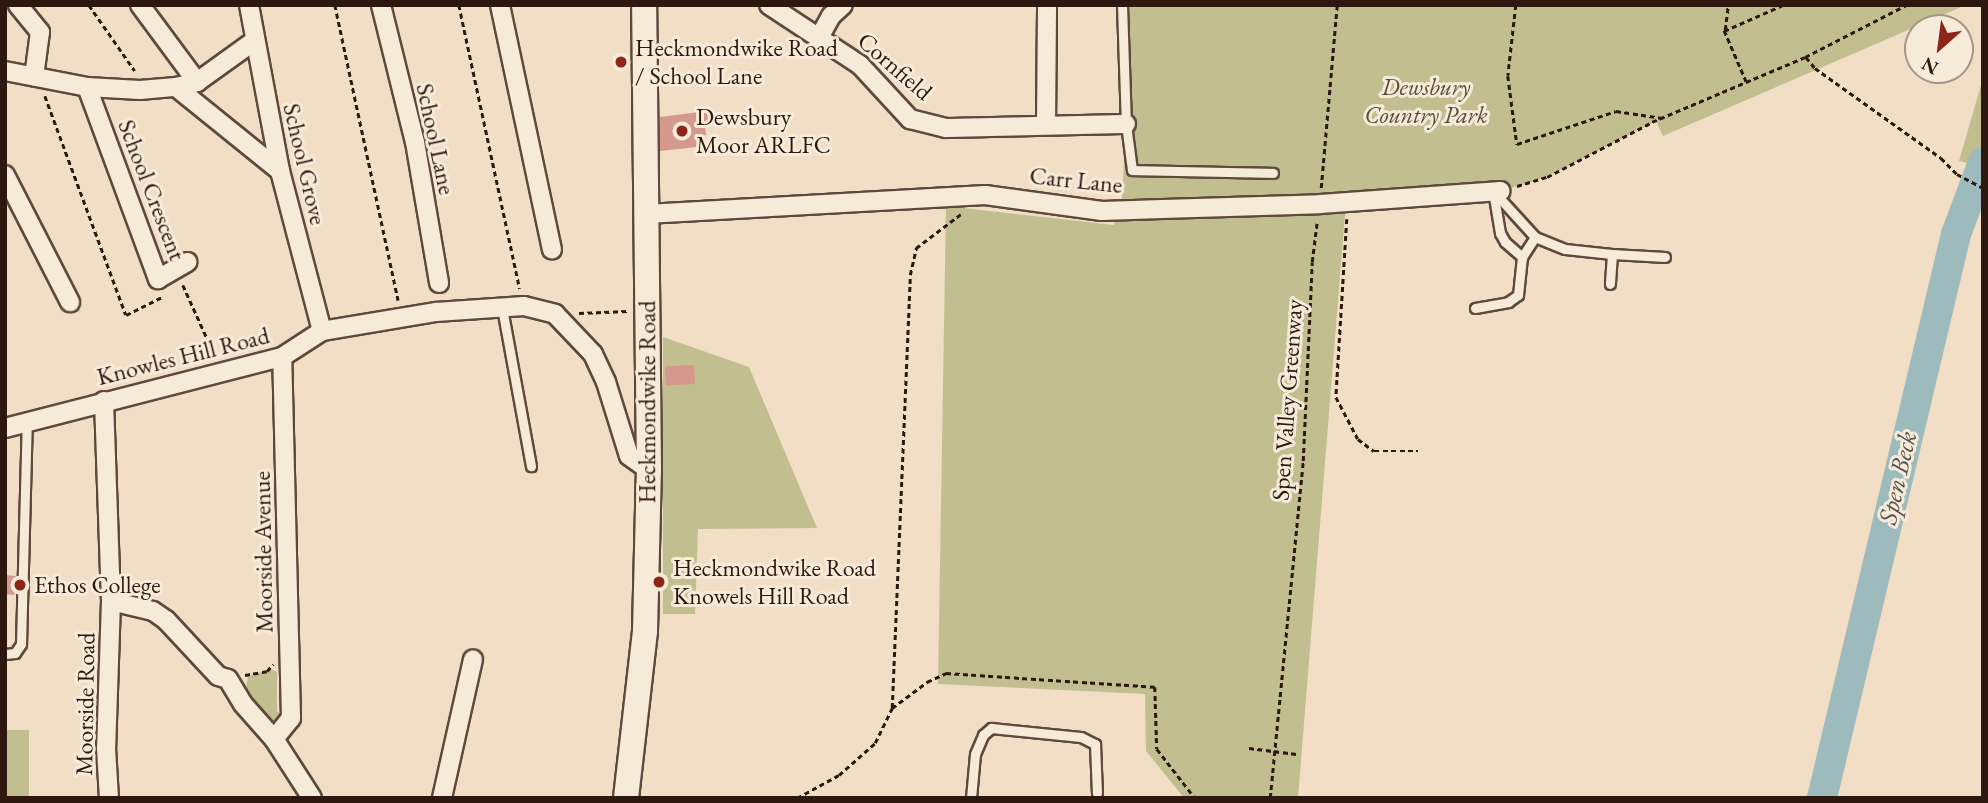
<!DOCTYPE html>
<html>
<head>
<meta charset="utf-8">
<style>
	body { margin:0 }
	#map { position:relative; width:1988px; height:803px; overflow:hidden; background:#f1dec5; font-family:"EB Garamond",serif }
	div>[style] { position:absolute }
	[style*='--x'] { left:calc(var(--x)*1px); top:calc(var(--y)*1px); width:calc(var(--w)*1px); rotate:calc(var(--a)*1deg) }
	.green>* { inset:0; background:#c1bf90; transform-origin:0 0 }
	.river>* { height:30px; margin:-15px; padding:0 15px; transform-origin:15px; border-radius:15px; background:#9dbbbd }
	.building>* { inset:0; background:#d4988d; transform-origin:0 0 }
	.path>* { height:2.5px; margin-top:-1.25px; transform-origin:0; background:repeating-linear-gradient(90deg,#2d170f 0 5px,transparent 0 8.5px) }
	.roads { filter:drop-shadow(2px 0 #5e493c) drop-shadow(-2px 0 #5e493c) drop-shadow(0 2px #5e493c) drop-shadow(0 -2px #5e493c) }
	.service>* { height:9px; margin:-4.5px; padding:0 4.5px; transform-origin:4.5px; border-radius:4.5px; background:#f6ead9 }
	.minor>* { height:18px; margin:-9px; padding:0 9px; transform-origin:9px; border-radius:9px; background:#f6ead9 }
	.secondary>* { height:24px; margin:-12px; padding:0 12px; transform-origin:12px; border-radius:12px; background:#f6ead9 }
	.path-bridge>* { height:2.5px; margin-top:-1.25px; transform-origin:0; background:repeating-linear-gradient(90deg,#2d170f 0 5px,transparent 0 8.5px) }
	.dots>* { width:19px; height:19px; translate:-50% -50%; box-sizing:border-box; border:4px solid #f6ead9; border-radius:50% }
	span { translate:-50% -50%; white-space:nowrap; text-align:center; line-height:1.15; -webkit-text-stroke:6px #f6ead9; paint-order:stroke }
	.poi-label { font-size:24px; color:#2d170f }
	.left { translate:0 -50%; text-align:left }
	.street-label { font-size:24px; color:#2d170f }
	.park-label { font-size:24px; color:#594936; font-style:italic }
	.water-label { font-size:26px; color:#54504c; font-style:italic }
	.frame { position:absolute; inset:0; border:7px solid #2d170f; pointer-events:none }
	.north { position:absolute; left:1904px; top:14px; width:70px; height:70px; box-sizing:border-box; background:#f6ead9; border:2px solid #a69688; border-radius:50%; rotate:208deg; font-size:19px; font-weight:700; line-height:28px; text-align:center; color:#2d170f }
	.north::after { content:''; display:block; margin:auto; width:24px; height:32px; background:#8f2418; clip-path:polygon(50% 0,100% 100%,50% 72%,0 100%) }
</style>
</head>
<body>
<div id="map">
	<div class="green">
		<i style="clip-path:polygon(1119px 5px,1966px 5px,1663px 136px,1656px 121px,1547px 177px,1501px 191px,1346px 202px,1298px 798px,1184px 798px,1146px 751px,1145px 694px,938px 684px,946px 206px,1114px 225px,1122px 198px,1126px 124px)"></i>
		<i style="clip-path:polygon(1983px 78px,1983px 167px,1959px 161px)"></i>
		<i style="clip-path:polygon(663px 337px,749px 367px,817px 528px,698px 529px,695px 614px,663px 614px)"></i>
		<i style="clip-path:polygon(271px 669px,277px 672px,277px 711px,280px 714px,278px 720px,273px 722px,251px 707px,246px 688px,248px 676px)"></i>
		<i style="left:5px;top:730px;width:24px;height:68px"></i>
	</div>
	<div class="river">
		<i style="--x:1822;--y:798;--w:580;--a:-76.63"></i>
		<i style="--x:1956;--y:234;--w:77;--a:-69.4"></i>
	</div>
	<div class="building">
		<i style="clip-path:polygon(707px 111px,709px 126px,705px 127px,706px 135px,696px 137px,697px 147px,660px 151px,660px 117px)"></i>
		<i style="left:694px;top:365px;width:19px;height:29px;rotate:87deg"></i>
		<i style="left:5px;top:575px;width:11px;height:19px;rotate:5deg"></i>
	</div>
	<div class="path">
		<i style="--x:89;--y:5;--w:80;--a:55.1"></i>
		<i style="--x:335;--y:5;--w:302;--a:77.9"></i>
		<i style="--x:459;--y:5;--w:290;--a:77.9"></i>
		<i style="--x:1516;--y:5;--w:71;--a:96.4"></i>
		<i style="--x:1508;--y:76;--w:69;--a:82.5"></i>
		<i style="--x:1517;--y:144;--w:104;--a:-18.4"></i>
		<i style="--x:1616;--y:111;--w:47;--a:8.7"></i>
		<i style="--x:1725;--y:30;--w:25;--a:-83"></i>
		<i style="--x:1806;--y:57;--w:14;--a:51"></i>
		<i style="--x:1815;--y:68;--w:155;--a:35.5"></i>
		<i style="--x:1941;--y:158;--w:23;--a:45"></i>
		<i style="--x:1957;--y:174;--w:30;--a:28"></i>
		<i style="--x:1746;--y:82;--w:56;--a:-113.3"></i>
		<i style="--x:1724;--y:31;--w:64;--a:-23.8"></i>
		<i style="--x:45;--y:96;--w:233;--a:69.7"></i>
		<i style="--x:126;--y:315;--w:40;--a:-26.6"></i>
		<i style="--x:1517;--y:186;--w:31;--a:-17"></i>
		<i style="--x:1547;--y:177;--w:119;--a:-27.6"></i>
		<i style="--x:1652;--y:122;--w:166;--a:-23"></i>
		<i style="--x:1805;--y:57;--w:114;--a:-27.2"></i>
		<i style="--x:1321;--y:188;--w:184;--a:-85"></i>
		<i style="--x:1347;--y:219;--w:178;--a:93.5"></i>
		<i style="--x:1336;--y:397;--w:47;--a:62.4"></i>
		<i style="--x:1358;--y:439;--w:20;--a:37"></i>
		<i style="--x:1374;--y:451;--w:44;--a:0"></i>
		<i style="--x:183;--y:285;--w:78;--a:65.7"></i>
		<i style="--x:579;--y:313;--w:49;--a:-2.3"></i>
		<i style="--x:245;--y:675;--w:22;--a:-10"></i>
		<i style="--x:267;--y:671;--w:9;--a:-49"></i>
		<i style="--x:892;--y:708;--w:44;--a:-36.6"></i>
		<i style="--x:927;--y:682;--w:21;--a:-25"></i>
		<i style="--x:946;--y:673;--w:209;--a:3.8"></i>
		<i style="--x:1155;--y:687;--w:62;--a:88.2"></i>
		<i style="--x:1157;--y:749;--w:62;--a:52.2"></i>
		<i style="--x:797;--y:798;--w:48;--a:-28.7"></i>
		<i style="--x:839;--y:775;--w:48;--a:-41.6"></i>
		<i style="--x:875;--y:743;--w:39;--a:-64"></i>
		<i style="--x:892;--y:708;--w:433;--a:-87.6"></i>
		<i style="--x:910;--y:275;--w:28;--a:-77"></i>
		<i style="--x:916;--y:248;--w:56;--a:-37.1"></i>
		<i style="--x:1270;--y:798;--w:339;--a:-84.4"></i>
		<i style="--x:1303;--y:461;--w:199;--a:-87.4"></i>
		<i style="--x:1312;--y:262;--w:40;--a:-82.9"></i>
	</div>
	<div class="roads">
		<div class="service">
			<i style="--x:1122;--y:5;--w:119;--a:88.1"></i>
			<i style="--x:1126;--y:124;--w:46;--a:82.6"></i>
			<i style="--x:1132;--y:170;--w:141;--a:1.2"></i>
			<i style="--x:1493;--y:191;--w:43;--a:80.5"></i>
			<i style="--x:1500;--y:233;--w:10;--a:61"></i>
			<i style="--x:1505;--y:242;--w:23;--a:41"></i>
			<i style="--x:1495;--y:193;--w:59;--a:47.7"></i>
			<i style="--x:1535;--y:237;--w:32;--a:22"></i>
			<i style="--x:1565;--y:249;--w:47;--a:6.1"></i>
			<i style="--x:1612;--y:254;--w:30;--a:94"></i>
			<i style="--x:1612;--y:254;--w:53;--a:3.2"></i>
			<i style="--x:502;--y:308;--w:161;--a:79.6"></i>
			<i style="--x:1475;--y:308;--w:34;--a:-10"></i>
			<i style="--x:1508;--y:302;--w:12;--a:-35"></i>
			<i style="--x:1518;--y:295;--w:38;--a:-84"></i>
			<i style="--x:1522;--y:257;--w:24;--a:-57"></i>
			<i style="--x:5;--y:654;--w:10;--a:-6"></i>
			<i style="--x:15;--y:653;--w:11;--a:-56"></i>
			<i style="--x:21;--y:644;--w:222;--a:-88.5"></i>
			<i style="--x:971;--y:798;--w:44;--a:-84.8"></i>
			<i style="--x:975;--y:754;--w:21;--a:-67"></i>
			<i style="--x:983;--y:735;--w:11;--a:-41"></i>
			<i style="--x:991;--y:728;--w:90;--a:5.7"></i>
			<i style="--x:1081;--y:737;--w:16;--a:27"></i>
			<i style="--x:1095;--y:744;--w:49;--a:87.7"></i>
		</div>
		<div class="minor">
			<i style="--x:18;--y:5;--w:35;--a:51"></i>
			<i style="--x:40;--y:32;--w:45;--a:97.6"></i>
			<i style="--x:140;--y:5;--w:96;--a:53.5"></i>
			<i style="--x:249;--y:5;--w:169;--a:79.4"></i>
			<i style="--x:280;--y:171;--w:165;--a:75.3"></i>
			<i style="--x:381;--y:5;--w:141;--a:76.1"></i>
			<i style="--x:415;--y:142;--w:143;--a:80.3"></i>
			<i style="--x:500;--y:5;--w:250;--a:78"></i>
			<i style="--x:769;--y:5;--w:109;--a:33.4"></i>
			<i style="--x:860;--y:65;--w:74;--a:47.2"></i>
			<i style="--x:910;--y:119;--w:37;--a:14"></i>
			<i style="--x:946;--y:128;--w:180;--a:-1.3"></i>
			<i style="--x:820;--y:36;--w:23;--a:-61"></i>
			<i style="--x:831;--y:16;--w:16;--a:-43"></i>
			<i style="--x:5;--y:71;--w:84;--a:11"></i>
			<i style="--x:87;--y:87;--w:53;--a:3.2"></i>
			<i style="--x:140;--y:90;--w:36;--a:-5"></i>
			<i style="--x:176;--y:87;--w:22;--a:-13"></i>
			<i style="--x:197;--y:82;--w:70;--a:-35.7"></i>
			<i style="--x:87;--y:87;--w:205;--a:69.7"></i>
			<i style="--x:158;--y:279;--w:34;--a:-30"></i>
			<i style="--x:176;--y:87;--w:134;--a:38.9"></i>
			<i style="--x:1046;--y:125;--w:120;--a:-89.5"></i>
			<i style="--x:5;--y:175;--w:143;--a:62.9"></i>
			<i style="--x:646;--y:214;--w:340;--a:-3.2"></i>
			<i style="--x:985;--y:195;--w:118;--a:7.8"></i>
			<i style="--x:1102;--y:211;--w:218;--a:-1.8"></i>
			<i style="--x:1320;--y:204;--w:181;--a:-4.1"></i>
			<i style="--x:104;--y:401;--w:200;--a:88"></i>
			<i style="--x:111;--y:601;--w:147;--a:91.9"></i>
			<i style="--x:106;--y:748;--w:50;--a:86.6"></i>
			<i style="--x:5;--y:428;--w:286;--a:-14.4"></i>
			<i style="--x:282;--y:357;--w:48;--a:-33"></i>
			<i style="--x:322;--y:331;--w:116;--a:-9.5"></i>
			<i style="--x:436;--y:312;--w:88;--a:-3.9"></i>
			<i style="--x:524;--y:306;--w:32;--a:14"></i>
			<i style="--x:555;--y:314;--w:55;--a:46.5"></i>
			<i style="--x:593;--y:354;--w:31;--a:65"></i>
			<i style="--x:606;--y:382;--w:77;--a:72.7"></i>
			<i style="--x:629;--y:456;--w:24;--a:35"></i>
			<i style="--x:111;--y:601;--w:43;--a:13.4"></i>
			<i style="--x:153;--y:611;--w:16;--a:35"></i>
			<i style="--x:166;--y:620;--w:76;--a:47.1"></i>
			<i style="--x:218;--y:676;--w:10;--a:17"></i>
			<i style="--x:228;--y:679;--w:29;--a:59"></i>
			<i style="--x:243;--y:704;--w:47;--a:48.5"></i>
			<i style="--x:274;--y:739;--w:70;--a:57.2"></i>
			<i style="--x:274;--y:739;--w:27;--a:-51"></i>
			<i style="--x:291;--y:718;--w:361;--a:-91.4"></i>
			<i style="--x:442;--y:798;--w:142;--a:-77.4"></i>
		</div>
		<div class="secondary">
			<i style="--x:626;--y:798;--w:168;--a:-83.5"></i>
			<i style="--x:645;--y:631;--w:161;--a:-88.6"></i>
			<i style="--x:649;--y:470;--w:465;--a:-90.6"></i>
		</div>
	</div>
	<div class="path-bridge">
		<i style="--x:1249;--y:748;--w:48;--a:7.1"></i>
	</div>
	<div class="dots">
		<i style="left:621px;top:62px;background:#8f2418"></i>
		<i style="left:682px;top:131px;background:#8f2418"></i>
		<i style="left:659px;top:582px;background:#8f2418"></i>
		<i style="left:20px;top:585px;background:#8f2418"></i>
	</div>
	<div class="poi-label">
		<span class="left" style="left:635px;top:62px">Heckmondwike Road<br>/ School Lane</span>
		<span class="left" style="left:696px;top:131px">Dewsbury<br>Moor ARLFC</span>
		<span class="left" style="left:673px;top:582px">Heckmondwike Road<br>Knowels Hill Road</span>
		<span class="left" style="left:34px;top:585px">Ethos College</span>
	</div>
	<div class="street-label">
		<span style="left:895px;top:66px;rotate:41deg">Cornfield</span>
		<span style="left:436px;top:139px;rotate:78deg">School Lane</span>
		<span style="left:305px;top:164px;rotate:77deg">School Grove</span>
		<span style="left:1076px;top:180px;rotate:6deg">Carr Lane</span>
		<span style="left:152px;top:190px;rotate:69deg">School Crescent</span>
		<span style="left:183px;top:356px;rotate:-14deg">Knowles Hill Road</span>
		<span style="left:1287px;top:400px;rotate:-86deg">Spen Valley Greenway</span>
		<span style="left:647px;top:402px;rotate:-90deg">Heckmondwike Road</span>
		<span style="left:263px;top:552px;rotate:-91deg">Moorside Avenue</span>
		<span style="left:85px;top:704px;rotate:-89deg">Moorside Road</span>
	</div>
	<div class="park-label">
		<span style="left:1426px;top:101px">Dewsbury<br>Country Park</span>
	</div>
	<div class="water-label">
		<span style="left:1898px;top:478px;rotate:-77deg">Spen Beck</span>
	</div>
	<div class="frame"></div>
	<div class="north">N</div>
</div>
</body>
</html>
